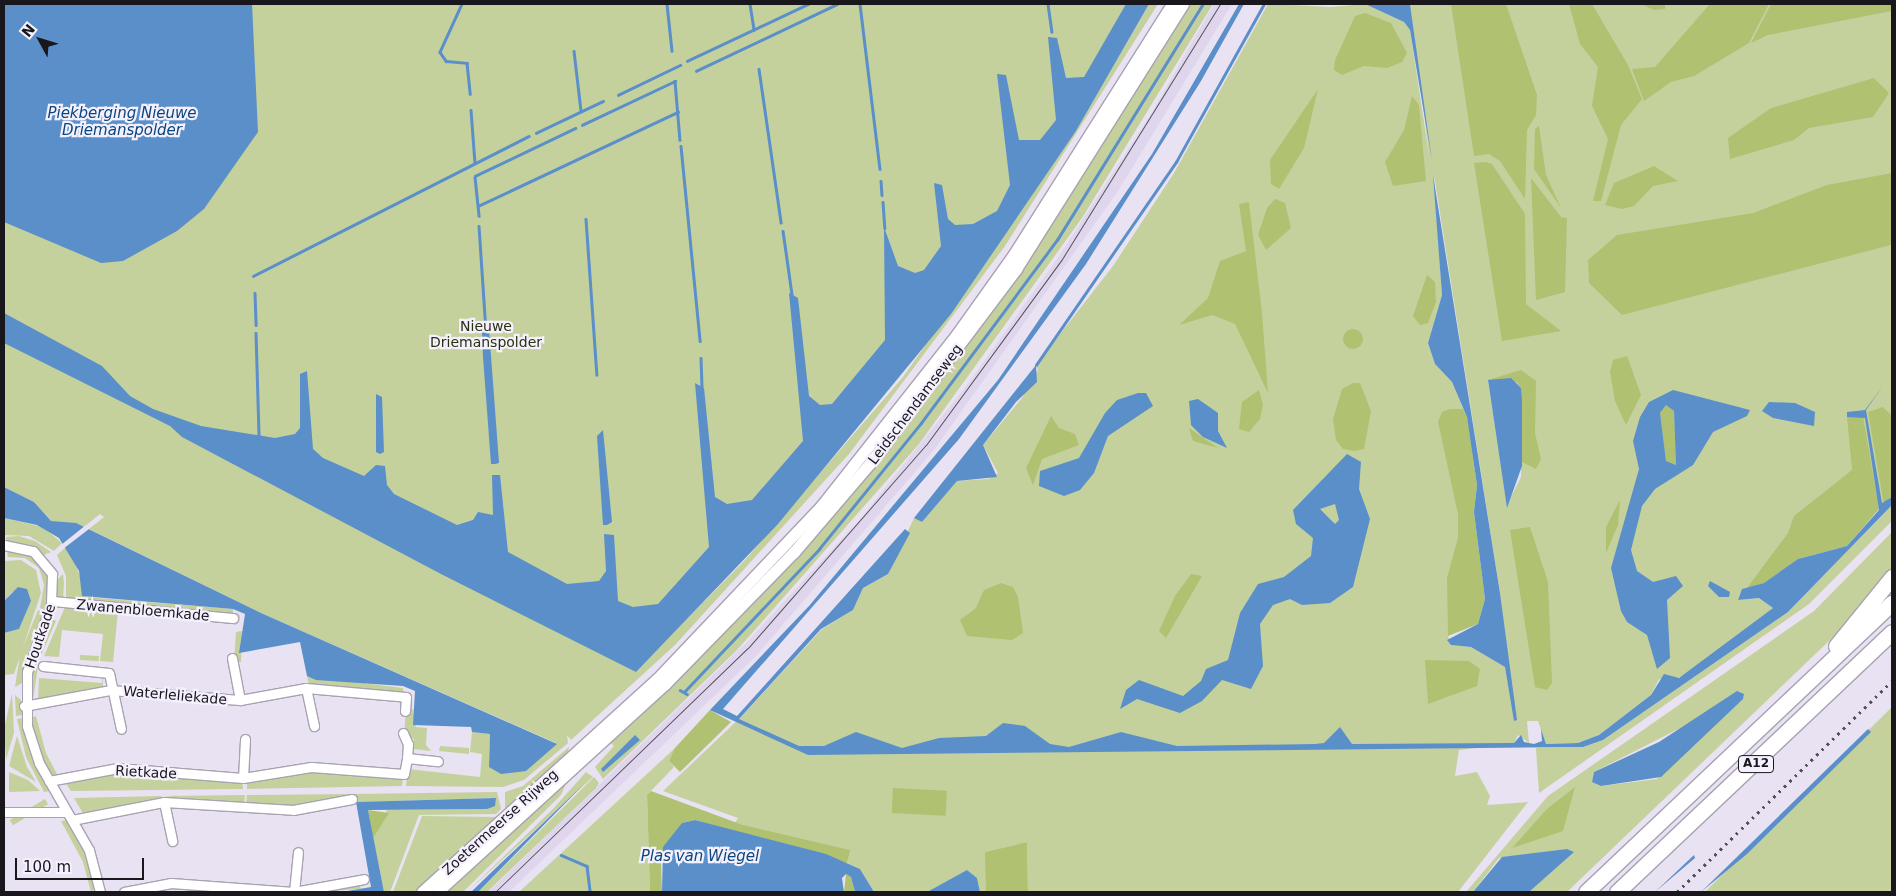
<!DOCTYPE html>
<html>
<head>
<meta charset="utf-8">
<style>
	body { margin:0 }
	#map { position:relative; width:1896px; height:896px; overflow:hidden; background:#e9e2f2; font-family:"DejaVu Sans",sans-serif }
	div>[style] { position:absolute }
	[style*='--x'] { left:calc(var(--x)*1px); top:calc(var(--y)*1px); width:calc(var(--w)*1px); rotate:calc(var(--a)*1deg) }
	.built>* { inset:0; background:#dfd6ed }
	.green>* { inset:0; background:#c4d19d; transform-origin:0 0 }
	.forest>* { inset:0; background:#b0c172; transform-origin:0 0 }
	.round { border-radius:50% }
	.water>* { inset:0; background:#5a8fca }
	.pier>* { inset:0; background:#e9e2f2 }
	.stream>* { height:2.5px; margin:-1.25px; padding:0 1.25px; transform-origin:1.25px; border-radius:1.25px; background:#5a8fca }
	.roads { filter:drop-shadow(1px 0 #a8a2b1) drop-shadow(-1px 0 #a8a2b1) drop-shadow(0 1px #a8a2b1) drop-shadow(0 -1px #a8a2b1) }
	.minor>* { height:9px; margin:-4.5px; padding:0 4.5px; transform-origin:4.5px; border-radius:4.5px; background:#fff }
	.secondary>* { height:11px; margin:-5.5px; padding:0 5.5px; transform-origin:5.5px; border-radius:5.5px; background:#fff }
	.motorway>* { height:15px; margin:-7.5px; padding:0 7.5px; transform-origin:7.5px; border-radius:7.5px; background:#fff }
	.tram>* { height:1px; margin:-0.5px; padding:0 0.5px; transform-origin:0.5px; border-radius:0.5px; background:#534f58 }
	.rail>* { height:2.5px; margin-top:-1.25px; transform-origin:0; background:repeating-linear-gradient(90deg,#534f58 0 2.5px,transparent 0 7.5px) }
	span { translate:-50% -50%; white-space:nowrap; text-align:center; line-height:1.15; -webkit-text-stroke:4.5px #f5f0fd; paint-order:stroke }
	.shield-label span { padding:1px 4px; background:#f5f0fd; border:1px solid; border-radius:4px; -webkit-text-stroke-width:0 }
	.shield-label { font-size:12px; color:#19161c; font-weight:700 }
	.park-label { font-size:14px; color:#2a310f }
	.street-label { font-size:14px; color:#19161c }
	.water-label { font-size:15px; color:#0a467d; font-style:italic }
	.frame { position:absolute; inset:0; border:5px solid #19161c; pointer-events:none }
	.north { position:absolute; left:15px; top:15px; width:50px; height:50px; -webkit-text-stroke:4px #f5f0fd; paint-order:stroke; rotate:309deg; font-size:14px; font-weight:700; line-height:20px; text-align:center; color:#19161c }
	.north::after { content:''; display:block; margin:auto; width:18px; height:22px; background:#19161c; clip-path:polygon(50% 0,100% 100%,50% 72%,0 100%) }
	.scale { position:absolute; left:15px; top:858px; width:129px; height:22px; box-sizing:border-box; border:2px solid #19161c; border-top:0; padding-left:6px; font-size:15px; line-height:18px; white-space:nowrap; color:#19161c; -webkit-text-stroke:4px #f5f0fd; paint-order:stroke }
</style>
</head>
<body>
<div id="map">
	<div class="built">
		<i style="clip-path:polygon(1214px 4px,1232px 4px,1118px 191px,934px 450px,756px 656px,509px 892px,488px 892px,746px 643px,861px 518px,967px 385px,1059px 256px,1151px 114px)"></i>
	</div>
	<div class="green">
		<i style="clip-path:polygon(4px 4px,1144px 4px,1055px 147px,629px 668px,635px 671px,745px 560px,903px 377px,1076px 131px,1149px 4px,1158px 4px,1005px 246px,849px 454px,675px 645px,571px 740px,567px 735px,568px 743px,524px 780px,503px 787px,406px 786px,407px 776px,408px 769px,480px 777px,482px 754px,470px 752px,472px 732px,490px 734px,489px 767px,526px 771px,556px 743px,261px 613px,89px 529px,104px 517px,100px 514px,84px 527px,51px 521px,34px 502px,4px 487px)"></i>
		<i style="clip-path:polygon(1188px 4px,1213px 4px,1082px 218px,919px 444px,737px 650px,603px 779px,595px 767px,614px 746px,608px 740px,868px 470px,934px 387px,1016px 279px)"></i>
		<i style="clip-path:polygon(evenodd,1268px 4px,1331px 7px,1365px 4px,1404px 22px,1410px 30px,1430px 161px,1410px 4px,1892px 4px,1892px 497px,1764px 583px,1742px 589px,1738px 600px,1759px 598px,1773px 608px,1686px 674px,1673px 680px,1659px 679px,1651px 695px,1599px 735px,1578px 743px,1546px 744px,1538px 721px,1527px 721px,1529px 743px,1518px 735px,1514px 743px,1452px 751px,1459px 750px,1455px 776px,1477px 772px,1490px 796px,1487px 805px,1528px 802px,1458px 892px,1028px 892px,1027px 842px,986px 852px,986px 892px,980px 892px,977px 878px,967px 870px,927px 892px,874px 892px,860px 869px,847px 863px,849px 850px,740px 824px,735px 823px,738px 818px,663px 791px,741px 717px,822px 629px,853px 610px,863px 588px,888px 574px,914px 518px,922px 522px,956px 481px,988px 479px,998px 473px,983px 445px,1022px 398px,1038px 370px,1036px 365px,1113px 266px,1174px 173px,1268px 4px,1434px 175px,1500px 593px,1516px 721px,1505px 667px,1471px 647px,1451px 645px,1448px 636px,1473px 451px,1467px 417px,1452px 382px,1435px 364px,1428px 343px,1442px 295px,1434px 175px,1268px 4px,1488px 381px,1521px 446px,1521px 477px,1507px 505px,1488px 381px)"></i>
		<i style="clip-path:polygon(1892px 505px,1892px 521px,1809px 604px,1539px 793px,1536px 748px,1583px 747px,1603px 740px,1788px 612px)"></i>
		<i style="clip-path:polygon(4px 518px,43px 527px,62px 543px,54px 551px,29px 536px,4px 535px)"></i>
		<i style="clip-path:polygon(evenodd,1892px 532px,1892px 571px,1853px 618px,1567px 892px,1529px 892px,1573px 852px,1567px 849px,1499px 858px,1473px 892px,1466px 892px,1548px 796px,1814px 611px,1892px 532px,1745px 695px,1657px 779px,1601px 786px,1592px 782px,1594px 772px,1745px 695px)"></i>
		<i style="clip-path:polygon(19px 536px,35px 541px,51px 552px,44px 555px,30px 545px,7px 543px,6px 537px)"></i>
		<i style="clip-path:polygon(65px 548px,73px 556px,87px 597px,233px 609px,233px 615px,66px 601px,66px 576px,57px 555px)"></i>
		<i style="clip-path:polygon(7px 550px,31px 553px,50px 577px,46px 611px,40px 608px,44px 585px,39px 568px,25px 558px,8px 557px)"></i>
		<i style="clip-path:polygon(21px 560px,36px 570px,41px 593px,14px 674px,4px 675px,4px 633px,19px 629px,31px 601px,12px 592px,4px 601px,4px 561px)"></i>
		<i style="clip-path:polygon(63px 574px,64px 583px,63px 600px,57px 596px,57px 580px)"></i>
		<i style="clip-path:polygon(65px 607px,118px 611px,113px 662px,100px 661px,103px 634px,62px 630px,59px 657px,44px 656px)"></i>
		<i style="clip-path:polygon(38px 610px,44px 614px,28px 652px,22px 683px,15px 687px,20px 654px)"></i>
		<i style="clip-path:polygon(50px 617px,56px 621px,39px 660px,33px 700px,31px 671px)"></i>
		<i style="clip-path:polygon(242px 631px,241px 662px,234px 663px,236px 632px)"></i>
		<i style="left:80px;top:655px;width:19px;height:5px;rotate:3deg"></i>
		<i style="clip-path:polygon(103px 676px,103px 689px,38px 700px,39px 678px,102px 683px)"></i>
		<i style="clip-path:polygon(307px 676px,403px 688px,403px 694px,309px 685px)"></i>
		<i style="clip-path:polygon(12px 694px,14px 733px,6px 759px,4px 729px)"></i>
		<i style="clip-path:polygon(15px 695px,21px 700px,23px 715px,16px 716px)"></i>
		<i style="clip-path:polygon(1892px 707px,1892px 892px,1705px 892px,1743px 854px)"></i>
		<i style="clip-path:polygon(413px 709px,416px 727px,427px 728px,426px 745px,431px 751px,413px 749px,414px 739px,404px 735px,406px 710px)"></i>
		<i style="clip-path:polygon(36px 716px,46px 753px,58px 776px,50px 775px,42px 760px,30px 718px)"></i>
		<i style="clip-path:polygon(23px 718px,51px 791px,44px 792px,26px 757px,17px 719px)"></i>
		<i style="clip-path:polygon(17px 736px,27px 767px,36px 782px,9px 766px)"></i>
		<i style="clip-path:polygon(440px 746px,469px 748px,469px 754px,439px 751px)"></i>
		<i style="clip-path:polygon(569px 747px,567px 757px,418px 892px,393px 892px,422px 816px,498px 817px,505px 810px,505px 792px,523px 786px)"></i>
		<i style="clip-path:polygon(674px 749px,669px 761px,674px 767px,647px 795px,650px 892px,519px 892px)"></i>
		<i style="clip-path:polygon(311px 769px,403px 777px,402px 786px,247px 789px,247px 781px)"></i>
		<i style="clip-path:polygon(118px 771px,242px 780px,243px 789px,71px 791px,64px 781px)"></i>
		<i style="clip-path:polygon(9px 772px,28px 780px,40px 791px,9px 792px)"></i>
		<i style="clip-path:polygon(586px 772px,593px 777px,467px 892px,552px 810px)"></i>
		<i style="clip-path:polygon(569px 777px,561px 795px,463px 892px,442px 892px)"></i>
		<i style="clip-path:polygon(594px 777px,599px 783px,596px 788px,487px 892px,478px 892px)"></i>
		<i style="clip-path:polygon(497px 792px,501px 809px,496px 814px,419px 815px,390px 892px,384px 892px,373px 838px,387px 810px,487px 809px,495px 798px,356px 802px,354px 794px)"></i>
		<i style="clip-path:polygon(349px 794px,293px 808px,246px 804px,247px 795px)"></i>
		<i style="clip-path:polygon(245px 795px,244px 804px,163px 796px)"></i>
		<i style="clip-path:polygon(161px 796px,162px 800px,84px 815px,74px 798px)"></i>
		<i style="left:45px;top:799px;width:6px;height:41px;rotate:59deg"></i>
		<i style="clip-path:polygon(67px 820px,87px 855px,95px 888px,91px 892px,83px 862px,61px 821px)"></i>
		<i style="clip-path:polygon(359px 883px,361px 889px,311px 892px)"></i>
	</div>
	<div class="forest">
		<i style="clip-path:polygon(1451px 4px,1506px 4px,1537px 95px,1536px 115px,1527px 130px,1525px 199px,1500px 161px,1489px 154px,1474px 156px)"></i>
		<i style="clip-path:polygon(1569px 4px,1592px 4px,1628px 65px,1642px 99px,1621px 125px,1601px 201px,1593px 201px,1608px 139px,1592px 106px,1598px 67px,1580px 44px)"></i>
		<i style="clip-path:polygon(1641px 4px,1665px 4px,1665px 9px,1654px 10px)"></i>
		<i style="clip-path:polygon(1769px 4px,1749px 43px,1694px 76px,1671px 82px,1644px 101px,1632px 69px,1655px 67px,1709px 5px)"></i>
		<i style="clip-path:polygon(1771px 4px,1892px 4px,1892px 11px,1768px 35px,1751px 43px)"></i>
		<i style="clip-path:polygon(1365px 13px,1391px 23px,1407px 53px,1402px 62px,1387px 68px,1364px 66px,1342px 75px,1334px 70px,1335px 60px,1355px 16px)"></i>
		<i style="clip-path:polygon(1874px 78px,1889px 93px,1873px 117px,1809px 128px,1794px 140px,1730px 159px,1728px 138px,1771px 108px)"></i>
		<i style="clip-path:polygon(1318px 89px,1304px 148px,1279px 189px,1271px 184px,1270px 160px)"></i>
		<i style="clip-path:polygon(1412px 96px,1419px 105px,1426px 181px,1393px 186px,1385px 162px,1404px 130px)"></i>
		<i style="clip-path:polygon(1539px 126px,1546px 175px,1561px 208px,1534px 169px,1535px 129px)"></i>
		<i style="clip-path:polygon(1486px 162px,1492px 164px,1525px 214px,1526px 304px,1561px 331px,1502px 341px,1474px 163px)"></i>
		<i style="clip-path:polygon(1654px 166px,1678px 181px,1653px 186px,1634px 206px,1622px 209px,1605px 205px,1614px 183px)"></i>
		<i style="clip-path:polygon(1892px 173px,1892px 244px,1887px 246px,1622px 315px,1589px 283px,1588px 260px,1617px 235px,1753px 213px,1827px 185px)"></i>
		<i style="clip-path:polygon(1531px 178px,1561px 217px,1567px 218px,1565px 292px,1536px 300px)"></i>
		<i style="clip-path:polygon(1275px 199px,1285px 203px,1291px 228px,1266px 250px,1258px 235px,1267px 208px)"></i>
		<i style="clip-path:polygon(1249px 202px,1262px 313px,1268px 393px,1235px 324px,1212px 315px,1179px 325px,1208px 298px,1220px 261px,1246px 251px,1239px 204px)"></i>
		<i style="clip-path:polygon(1427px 275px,1435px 282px,1436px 302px,1428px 323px,1420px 325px,1413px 316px)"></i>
		<i class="round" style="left:1343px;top:329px;width:20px;height:20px"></i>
		<i style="clip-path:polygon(1627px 356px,1641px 395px,1626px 425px,1615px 401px,1610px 372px,1613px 360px)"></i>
		<i style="clip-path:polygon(1521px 370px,1536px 381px,1535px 433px,1541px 459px,1536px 469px,1522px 462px,1521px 388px,1517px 382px,1488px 380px)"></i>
		<i style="clip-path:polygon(1353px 383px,1360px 383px,1371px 411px,1364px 449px,1355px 451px,1343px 449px,1336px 440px,1333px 419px,1342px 389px)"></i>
		<i style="clip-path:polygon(1259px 390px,1263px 405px,1260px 419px,1249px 432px,1239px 429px,1242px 402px)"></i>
		<i style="clip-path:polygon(1666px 405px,1674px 411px,1676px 465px,1666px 461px,1660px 413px)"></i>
		<i style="clip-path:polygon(1883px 407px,1892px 416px,1892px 497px,1884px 506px,1868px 412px)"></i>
		<i style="clip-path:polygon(1450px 409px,1463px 409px,1467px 417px,1477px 485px,1474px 512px,1485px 599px,1478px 624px,1448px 636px,1447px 578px,1458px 538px,1458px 514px,1438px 422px,1442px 412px)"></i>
		<i style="clip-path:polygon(1051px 416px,1059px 428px,1075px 434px,1079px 445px,1042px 459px,1033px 485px,1026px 468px)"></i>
		<i style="clip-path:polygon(1863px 416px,1879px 509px,1847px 546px,1798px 559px,1764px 583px,1747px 588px,1788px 533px,1794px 516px,1852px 470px,1847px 417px)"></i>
		<i style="clip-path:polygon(1189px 428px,1218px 448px,1193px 441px)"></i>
		<i style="clip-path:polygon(1620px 500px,1618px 525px,1606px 553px,1606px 527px)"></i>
		<i style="clip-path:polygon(1530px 527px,1548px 582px,1552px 683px,1547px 690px,1535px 687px,1510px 530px)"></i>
		<i style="clip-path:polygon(1191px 574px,1202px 576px,1166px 638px,1159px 631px,1175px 596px)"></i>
		<i style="clip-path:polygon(1001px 583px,1013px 587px,1018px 597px,1023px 633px,1012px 640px,967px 636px,960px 620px,976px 608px,984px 590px)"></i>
		<i style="clip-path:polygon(1425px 660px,1469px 661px,1480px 669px,1477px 686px,1428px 704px)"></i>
		<i style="clip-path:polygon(710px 710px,731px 722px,680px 772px,669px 761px,674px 749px)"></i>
		<i style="clip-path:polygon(1575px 787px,1563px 831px,1512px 848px,1547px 809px)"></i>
		<i style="left:893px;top:788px;width:54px;height:25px;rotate:3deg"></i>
		<i style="clip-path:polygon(651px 791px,740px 824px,850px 850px,847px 863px,695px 820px,682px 823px,661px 860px,662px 892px,650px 892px,647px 795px)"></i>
		<i style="clip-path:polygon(368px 810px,389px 813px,373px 838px)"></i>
		<i style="clip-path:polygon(1027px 842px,1028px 892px,986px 892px,985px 852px)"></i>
		<i style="clip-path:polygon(846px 874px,851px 877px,855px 892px,844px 892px)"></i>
	</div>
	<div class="water">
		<i style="clip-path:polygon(4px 4px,252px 4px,258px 132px,204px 209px,177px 231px,123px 261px,101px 263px,4px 222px)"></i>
		<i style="clip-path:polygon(1126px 4px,1149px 4px,1076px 131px,951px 314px,778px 524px,636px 672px,441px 574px,182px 437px,170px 426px,4px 343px,4px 313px,102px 366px,130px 396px,153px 409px,201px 426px,275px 438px,295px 434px,300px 428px,300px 374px,307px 371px,313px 449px,323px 458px,364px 476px,376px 465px,385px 466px,387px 485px,394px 494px,457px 525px,473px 520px,478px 512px,493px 515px,492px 475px,500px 475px,508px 552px,567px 584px,599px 581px,606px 571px,604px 534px,614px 535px,618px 601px,633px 607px,658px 604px,709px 547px,695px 383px,704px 388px,715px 497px,727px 504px,752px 500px,803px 441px,789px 293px,798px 298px,809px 396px,820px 405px,832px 404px,885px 340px,884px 227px,898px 266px,915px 273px,924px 270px,941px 246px,934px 183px,942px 185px,948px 219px,955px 225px,973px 224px,997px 211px,1010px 185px,997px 74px,1006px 75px,1019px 140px,1040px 140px,1056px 120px,1048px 37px,1057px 38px,1066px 78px,1084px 77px)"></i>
		<i style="clip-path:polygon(1239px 4px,1244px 4px,1201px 81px,1086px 264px,959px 439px,723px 709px,737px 716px,905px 529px,910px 533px,888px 574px,863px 588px,853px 610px,821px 629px,739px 719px,799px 746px,824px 746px,856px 732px,902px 748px,939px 738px,986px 736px,1003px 723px,1025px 726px,1050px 744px,1069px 747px,1121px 732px,1177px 746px,1315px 744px,1324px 743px,1340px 727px,1352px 744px,1514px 743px,1521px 735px,1524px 742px,1534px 744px,1542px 741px,1541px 729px,1546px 744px,1578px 743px,1599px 735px,1651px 695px,1664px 674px,1679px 678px,1773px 608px,1759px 598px,1738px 600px,1742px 589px,1764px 583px,1798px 559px,1847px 546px,1879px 510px,1865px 418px,1847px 417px,1847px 412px,1865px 410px,1883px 386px,1866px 410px,1882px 503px,1892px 497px,1892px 505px,1788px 612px,1603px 740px,1583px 747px,808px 755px,710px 710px,809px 606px,998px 380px,1152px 154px)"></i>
		<i style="clip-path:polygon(1365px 4px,1410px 4px,1432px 161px,1410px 30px,1404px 22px)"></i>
		<i style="clip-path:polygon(1433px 175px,1500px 593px,1517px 720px,1514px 721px,1505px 667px,1471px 647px,1451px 645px,1447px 640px,1478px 624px,1485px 599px,1474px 512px,1477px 485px,1467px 417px,1452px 382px,1435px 364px,1428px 343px,1442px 295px)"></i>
		<i style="clip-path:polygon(489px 329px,499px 463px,495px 464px,491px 464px,483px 357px,482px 331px)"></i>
		<i style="clip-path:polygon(1036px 365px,1037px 382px,1016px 402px,983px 445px,997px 477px,957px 481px,922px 522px,914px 518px)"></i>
		<i style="clip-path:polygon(1511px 378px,1521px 388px,1522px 401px,1522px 466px,1507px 508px,1488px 380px)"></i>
		<i style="clip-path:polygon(evenodd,1673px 390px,1750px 410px,1747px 416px,1713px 432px,1693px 465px,1655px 489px,1642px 506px,1631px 550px,1637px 571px,1653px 582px,1676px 576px,1683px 586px,1667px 600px,1670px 658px,1657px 669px,1647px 635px,1627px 622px,1621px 611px,1611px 568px,1639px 469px,1633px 441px,1640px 417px,1649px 402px,1673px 390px,1666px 405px,1674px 411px,1676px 465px,1666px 461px,1660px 413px,1666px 405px)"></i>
		<i style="clip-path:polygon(1138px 393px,1146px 393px,1153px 406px,1108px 436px,1094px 473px,1080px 490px,1064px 496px,1039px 486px,1040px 471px,1079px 458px,1105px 413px,1117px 400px)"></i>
		<i style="clip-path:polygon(376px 394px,382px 397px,384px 452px,380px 454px,376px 452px)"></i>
		<i style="clip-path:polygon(1198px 399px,1218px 413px,1218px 431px,1227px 448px,1203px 437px,1191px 425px,1189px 401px)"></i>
		<i style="clip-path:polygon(1769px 402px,1795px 403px,1815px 412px,1814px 426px,1773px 418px,1762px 411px)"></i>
		<i style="clip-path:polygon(603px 430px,612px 522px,607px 525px,603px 525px,597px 436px)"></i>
		<i style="clip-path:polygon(evenodd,1347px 454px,1361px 462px,1359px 489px,1370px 519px,1353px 587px,1330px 603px,1302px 605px,1290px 599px,1273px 605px,1260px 624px,1263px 666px,1251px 689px,1222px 680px,1202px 701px,1180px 713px,1137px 699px,1120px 709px,1126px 690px,1139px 680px,1183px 696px,1201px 681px,1206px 669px,1228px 660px,1240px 613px,1258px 584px,1284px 577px,1311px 556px,1313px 538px,1296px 524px,1293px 510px,1347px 454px,1335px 504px,1339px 520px,1335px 524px,1320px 509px,1335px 504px)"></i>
		<i style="clip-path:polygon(4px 487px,34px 502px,51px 521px,76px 523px,261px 613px,557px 744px,526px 771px,501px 774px,489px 767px,490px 734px,472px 732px,471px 727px,413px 725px,415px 691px,403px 686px,316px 680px,307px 676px,300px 642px,239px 653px,245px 614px,233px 609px,82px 596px,79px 571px,59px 538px,37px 525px,4px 518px)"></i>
		<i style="clip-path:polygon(1710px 581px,1730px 592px,1729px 597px,1719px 597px,1708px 586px)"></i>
		<i style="clip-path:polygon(18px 587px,27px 589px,31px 601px,19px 629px,4px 633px,4px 601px)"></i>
		<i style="clip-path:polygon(1737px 691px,1744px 694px,1743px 699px,1661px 777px,1601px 786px,1592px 782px,1594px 772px,1659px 742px)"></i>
		<i style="clip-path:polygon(1868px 729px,1871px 732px,1747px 854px,1701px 892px)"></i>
		<i style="clip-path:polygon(635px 735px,640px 740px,603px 772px,601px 769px)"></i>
		<i style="clip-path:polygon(584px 784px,478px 892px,471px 892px,500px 864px)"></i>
		<i style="clip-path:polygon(496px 798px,495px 806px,487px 809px,368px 810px,384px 892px,342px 892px,371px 887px,356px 802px)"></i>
		<i style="clip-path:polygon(695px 820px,826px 854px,860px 869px,874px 892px,855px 892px,851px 877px,846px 874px,842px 878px,844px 892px,662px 892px,663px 847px,682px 823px)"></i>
		<i style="clip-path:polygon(1567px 849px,1574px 852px,1529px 892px,1473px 892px,1502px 857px)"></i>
		<i style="clip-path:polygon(1694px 855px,1695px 858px,1655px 892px)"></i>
		<i style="clip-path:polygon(967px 870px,977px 878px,980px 892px,927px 892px)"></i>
	</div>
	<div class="pier">
		<i style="clip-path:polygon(86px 525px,89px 529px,63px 549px,61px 545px)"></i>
	</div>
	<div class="stream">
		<i style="--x:462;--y:4;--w:53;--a:114.6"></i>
		<i style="--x:440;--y:52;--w:11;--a:56"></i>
		<i style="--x:446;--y:61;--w:21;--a:5"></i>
		<i style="--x:467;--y:63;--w:31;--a:84"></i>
		<i style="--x:667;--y:4;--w:47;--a:83.9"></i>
		<i style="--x:750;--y:4;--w:26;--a:81"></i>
		<i style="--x:860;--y:4;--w:166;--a:83.1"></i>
		<i style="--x:1048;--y:4;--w:28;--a:82"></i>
		<i style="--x:574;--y:51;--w:60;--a:83.3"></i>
		<i style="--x:687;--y:61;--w:134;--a:-25.2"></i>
		<i style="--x:759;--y:69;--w:155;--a:81.8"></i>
		<i style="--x:696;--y:71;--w:156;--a:-25.4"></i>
		<i style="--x:618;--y:95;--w:69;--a:-25.8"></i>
		<i style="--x:471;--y:110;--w:53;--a:85.7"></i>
		<i style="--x:582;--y:125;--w:103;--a:-25.3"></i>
		<i style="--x:675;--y:81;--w:59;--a:85.2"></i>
		<i style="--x:536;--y:133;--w:74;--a:-25.5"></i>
		<i style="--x:681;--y:146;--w:196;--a:84.4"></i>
		<i style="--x:475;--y:176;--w:111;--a:-25.6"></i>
		<i style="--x:475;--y:177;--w:39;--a:84"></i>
		<i style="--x:881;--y:181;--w:14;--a:86"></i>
		<i style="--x:883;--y:202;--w:26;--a:86"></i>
		<i style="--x:478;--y:206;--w:221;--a:-25.2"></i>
		<i style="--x:586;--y:219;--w:156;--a:86"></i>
		<i style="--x:479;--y:226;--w:105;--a:86.2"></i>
		<i style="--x:783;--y:231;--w:64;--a:81.9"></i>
		<i style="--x:253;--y:276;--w:309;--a:-26.9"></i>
		<i style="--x:255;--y:293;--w:32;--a:88"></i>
		<i style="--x:256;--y:333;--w:104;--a:88.3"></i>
		<i style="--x:701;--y:358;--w:28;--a:88"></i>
		<i style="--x:1036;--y:365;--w:247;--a:-55.4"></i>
		<i style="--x:1176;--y:162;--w:181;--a:-60.9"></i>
		<i style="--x:680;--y:690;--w:8;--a:30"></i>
		<i style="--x:684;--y:692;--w:197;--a:-46.6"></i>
		<i style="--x:819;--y:549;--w:162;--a:-51"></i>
		<i style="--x:921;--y:423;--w:228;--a:-53.4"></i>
		<i style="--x:1057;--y:240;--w:278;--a:-58.3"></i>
		<i style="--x:561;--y:855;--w:28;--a:23"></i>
		<i style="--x:587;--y:866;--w:26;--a:83"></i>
	</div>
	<div class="roads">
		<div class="minor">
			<i style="--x:4;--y:545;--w:30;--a:12"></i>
			<i style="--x:33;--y:551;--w:30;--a:50"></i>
			<i style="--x:52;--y:574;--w:30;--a:92"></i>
			<i style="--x:51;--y:604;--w:72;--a:109.4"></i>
			<i style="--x:27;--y:672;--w:54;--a:90"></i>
			<i style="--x:27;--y:726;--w:39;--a:72"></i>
			<i style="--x:39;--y:763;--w:100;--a:60.1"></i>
			<i style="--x:89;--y:850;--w:43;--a:75.3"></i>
			<i style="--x:52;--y:601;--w:182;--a:5.4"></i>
			<i style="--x:232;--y:658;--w:43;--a:79.2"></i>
			<i style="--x:43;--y:666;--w:66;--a:6.1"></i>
			<i style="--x:109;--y:673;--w:57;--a:77.9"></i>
			<i style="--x:306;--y:688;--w:39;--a:78"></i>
			<i style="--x:24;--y:706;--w:87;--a:-10.5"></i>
			<i style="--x:110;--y:690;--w:130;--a:4.4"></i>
			<i style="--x:240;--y:700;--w:67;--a:-10.3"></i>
			<i style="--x:306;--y:688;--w:100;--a:5.1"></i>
			<i style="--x:406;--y:697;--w:14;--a:94"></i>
			<i style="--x:403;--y:733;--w:12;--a:66"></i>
			<i style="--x:408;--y:744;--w:14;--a:94"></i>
			<i style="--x:243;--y:778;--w:39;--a:-87"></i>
			<i style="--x:49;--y:781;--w:70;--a:-10.7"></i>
			<i style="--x:118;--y:768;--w:125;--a:4.6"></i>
			<i style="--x:243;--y:778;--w:69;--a:-9.2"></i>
			<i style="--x:311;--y:767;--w:93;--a:4.3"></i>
			<i style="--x:404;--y:774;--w:16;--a:-79"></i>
			<i style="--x:407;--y:758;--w:31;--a:6"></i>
			<i style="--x:164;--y:802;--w:40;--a:78"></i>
			<i style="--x:4;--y:812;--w:61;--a:0"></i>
			<i style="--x:72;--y:820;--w:94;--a:-11.1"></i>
			<i style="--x:164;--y:802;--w:129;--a:3.5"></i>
			<i style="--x:293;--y:810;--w:60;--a:-10.6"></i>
			<i style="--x:124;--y:892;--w:48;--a:-10.8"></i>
			<i style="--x:171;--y:883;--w:123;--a:4.2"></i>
			<i style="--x:294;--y:892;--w:71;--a:-10.5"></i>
			<i style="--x:294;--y:892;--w:40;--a:-84.3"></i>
		</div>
		<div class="secondary">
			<i style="--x:422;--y:892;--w:317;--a:-42.2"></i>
			<i style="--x:657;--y:679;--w:240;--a:-46.5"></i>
			<i style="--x:822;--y:505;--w:218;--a:-51.7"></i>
			<i style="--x:957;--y:334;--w:98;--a:-54.5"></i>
			<i style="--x:1014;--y:254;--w:296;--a:-57.7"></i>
			<i style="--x:437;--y:892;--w:309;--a:-42.4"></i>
			<i style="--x:665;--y:684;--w:185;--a:-45.7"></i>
			<i style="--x:794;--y:552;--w:117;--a:-49.5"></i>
			<i style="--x:870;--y:463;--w:243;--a:-53"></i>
			<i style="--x:1016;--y:269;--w:313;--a:-57.8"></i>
		</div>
		<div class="motorway">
			<i style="--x:1836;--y:646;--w:89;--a:-50.9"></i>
			<i style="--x:1586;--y:892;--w:421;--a:-43.4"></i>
			<i style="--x:1617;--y:892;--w:378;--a:-43.4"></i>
		</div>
	</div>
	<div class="tram">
		<i style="--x:495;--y:892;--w:351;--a:-44"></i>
		<i style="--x:748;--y:648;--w:270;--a:-48.8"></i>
		<i style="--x:926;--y:445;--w:230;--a:-53.8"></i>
		<i style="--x:1062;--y:259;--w:300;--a:-58.2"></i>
	</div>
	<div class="rail">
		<i style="--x:1677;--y:892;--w:301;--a:-44.5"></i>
	</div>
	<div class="shield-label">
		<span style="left:1756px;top:764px">A12</span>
	</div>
	<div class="park-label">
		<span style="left:486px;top:334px">Nieuwe<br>Driemanspolder</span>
	</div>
	<div class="street-label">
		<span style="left:915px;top:404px;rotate:-53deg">Leidschendamseweg</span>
		<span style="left:143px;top:610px;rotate:5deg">Zwanenbloemkade</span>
		<span style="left:40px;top:636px;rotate:-71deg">Houtkade</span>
		<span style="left:175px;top:695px;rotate:5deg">Waterleliekade</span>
		<span style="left:146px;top:772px;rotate:3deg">Rietkade</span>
		<span style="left:500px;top:822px;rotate:-42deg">Zoetermeerse Rijweg</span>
	</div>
	<div class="water-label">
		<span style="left:122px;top:122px">Piekberging Nieuwe<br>Driemanspolder</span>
		<span style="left:700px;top:857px">Plas van Wiegel</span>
	</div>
	<div class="frame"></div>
	<div class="north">N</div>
	<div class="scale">100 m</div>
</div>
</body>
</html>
